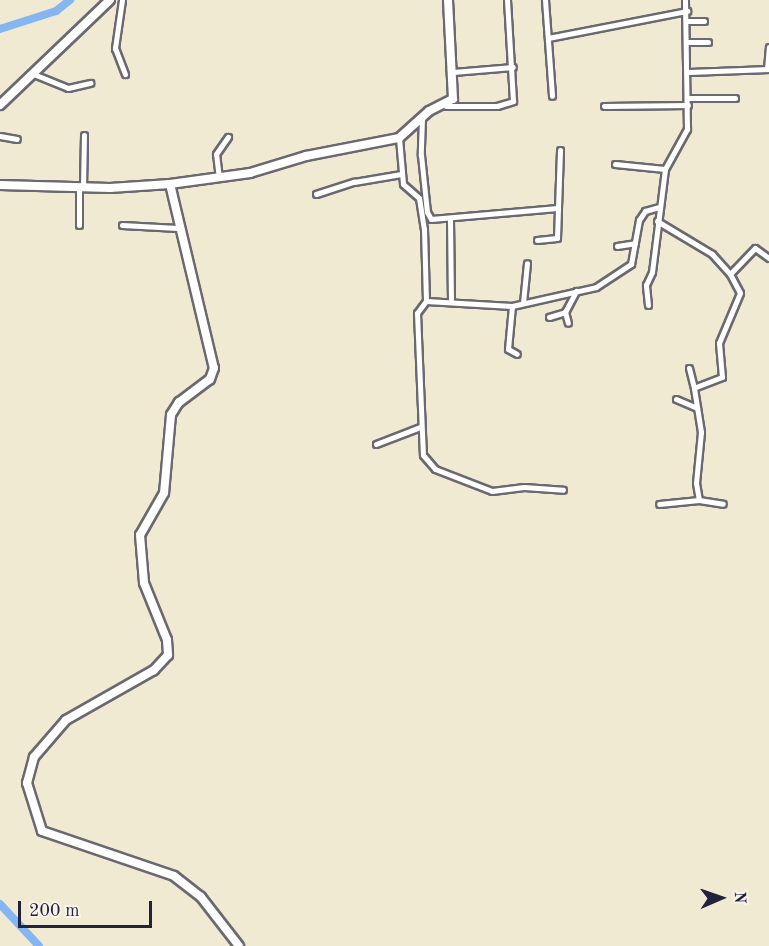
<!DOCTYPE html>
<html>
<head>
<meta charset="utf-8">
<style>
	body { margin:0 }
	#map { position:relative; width:769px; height:946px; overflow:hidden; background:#f0ead3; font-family:"Old Standard TT",serif }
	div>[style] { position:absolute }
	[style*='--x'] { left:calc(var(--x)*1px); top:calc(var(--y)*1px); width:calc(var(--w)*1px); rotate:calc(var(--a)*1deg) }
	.river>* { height:8px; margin:-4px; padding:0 4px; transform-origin:4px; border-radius:4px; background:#85b6f1 }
	.roads { filter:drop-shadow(2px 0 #6a6870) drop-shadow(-2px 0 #6a6870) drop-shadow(0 2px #6a6870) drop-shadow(0 -2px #6a6870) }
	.street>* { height:5px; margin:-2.5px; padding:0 2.5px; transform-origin:2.5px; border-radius:2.5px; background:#fff }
	.secondary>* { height:8px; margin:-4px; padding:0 4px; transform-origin:4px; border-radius:4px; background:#fff }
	span { translate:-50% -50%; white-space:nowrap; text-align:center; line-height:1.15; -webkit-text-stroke:5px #f7f3e8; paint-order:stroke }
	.north { position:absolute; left:691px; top:868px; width:60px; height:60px; -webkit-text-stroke:4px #f7f3e8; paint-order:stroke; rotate:88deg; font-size:16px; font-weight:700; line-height:24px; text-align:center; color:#22223b }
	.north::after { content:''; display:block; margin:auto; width:21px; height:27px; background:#22223b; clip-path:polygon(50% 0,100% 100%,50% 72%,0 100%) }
	.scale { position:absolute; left:18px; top:901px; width:134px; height:27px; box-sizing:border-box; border:3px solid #22223b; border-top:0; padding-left:8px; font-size:18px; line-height:21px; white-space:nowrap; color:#22223b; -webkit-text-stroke:4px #f7f3e8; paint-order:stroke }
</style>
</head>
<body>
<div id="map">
	<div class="river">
		<i style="--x:0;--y:29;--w:59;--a:-17.8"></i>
		<i style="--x:56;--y:11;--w:18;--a:-38"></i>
		<i style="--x:0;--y:904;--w:57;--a:47.1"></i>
	</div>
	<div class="roads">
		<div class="street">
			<i style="--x:122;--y:0;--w:49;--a:98.3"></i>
			<i style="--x:115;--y:48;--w:28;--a:69"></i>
			<i style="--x:545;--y:0;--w:96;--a:85.8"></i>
			<i style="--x:687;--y:21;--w:17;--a:0"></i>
			<i style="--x:548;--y:38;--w:142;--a:-11"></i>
			<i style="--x:688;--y:42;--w:20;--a:0"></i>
			<i style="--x:767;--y:69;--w:22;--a:-85"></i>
			<i style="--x:453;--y:72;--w:60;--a:-4.8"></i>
			<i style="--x:689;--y:72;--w:80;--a:-2.1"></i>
			<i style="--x:31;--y:73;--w:40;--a:22"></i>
			<i style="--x:68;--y:88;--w:23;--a:-13"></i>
			<i style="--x:689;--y:98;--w:46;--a:0"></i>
			<i style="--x:446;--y:106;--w:51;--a:0"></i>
			<i style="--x:497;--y:106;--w:17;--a:-17"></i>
			<i style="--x:513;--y:101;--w:101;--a:-93.4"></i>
			<i style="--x:604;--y:106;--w:84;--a:-0.7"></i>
			<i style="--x:422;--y:118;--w:37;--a:92"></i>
			<i style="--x:421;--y:155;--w:57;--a:84"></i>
			<i style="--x:427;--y:212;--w:8;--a:60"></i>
			<i style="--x:431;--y:219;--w:127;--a:-5"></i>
			<i style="--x:558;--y:208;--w:58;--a:-88"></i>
			<i style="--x:0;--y:136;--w:17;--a:10"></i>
			<i style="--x:399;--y:138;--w:46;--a:85"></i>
			<i style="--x:403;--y:184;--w:21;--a:41"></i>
			<i style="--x:419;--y:198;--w:31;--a:81"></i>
			<i style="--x:424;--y:229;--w:72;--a:88.4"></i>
			<i style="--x:426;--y:301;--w:15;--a:127"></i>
			<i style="--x:417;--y:313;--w:142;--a:87.6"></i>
			<i style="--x:423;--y:455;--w:18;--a:49"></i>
			<i style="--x:435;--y:469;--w:61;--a:21.1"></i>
			<i style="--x:492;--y:491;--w:32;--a:-7"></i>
			<i style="--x:524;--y:487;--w:39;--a:4"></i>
			<i style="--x:615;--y:164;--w:50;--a:5.7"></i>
			<i style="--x:219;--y:178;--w:24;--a:-97"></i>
			<i style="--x:216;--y:154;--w:21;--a:-55"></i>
			<i style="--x:79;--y:186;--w:39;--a:90"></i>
			<i style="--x:83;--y:187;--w:52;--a:-88.9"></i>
			<i style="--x:316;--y:194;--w:40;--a:-18"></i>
			<i style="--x:354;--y:182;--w:48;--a:-9.7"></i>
			<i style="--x:450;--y:219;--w:80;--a:89.3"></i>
			<i style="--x:657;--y:221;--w:64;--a:31"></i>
			<i style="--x:712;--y:254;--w:27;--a:48"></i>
			<i style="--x:730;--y:274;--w:21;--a:62"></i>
			<i style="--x:740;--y:293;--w:54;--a:112.8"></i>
			<i style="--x:719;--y:343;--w:34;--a:85"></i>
			<i style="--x:722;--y:377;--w:30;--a:159"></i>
			<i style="--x:694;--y:388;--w:45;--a:81"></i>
			<i style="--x:701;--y:432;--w:51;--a:95.6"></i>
			<i style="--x:696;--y:483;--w:17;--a:80"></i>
			<i style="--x:699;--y:500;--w:40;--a:174.3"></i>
			<i style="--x:122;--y:225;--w:56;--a:3.1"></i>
			<i style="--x:537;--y:240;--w:20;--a:-6"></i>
			<i style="--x:557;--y:238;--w:30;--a:-88"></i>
			<i style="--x:617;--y:246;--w:18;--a:-9"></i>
			<i style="--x:730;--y:274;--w:36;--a:-46"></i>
			<i style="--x:755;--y:248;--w:17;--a:36"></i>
			<i style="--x:426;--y:301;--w:86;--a:3.3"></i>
			<i style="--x:512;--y:306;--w:86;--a:-12.7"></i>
			<i style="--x:596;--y:287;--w:42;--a:-33.3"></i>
			<i style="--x:631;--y:264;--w:45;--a:-79.7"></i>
			<i style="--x:639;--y:220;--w:11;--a:-56"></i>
			<i style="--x:645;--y:211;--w:15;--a:-16"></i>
			<i style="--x:523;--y:303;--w:40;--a:-84.3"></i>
			<i style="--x:648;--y:305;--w:20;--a:-96"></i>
			<i style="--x:646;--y:285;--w:14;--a:-65"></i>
			<i style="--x:652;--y:272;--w:104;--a:-82.8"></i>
			<i style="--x:665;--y:169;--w:46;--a:-61.2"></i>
			<i style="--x:687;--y:129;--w:129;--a:-90.9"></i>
			<i style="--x:512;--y:306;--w:43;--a:95.3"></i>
			<i style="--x:508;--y:349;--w:10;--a:29"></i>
			<i style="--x:565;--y:312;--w:11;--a:75"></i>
			<i style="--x:549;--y:317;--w:17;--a:-17"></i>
			<i style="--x:565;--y:312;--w:24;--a:-62"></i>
			<i style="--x:689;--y:368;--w:21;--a:76"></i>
			<i style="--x:676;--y:399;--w:23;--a:23"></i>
			<i style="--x:376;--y:444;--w:47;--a:-21.1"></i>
			<i style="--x:699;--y:500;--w:24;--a:9"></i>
		</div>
		<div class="secondary">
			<i style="--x:0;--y:105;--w:152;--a:-43.7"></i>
			<i style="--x:170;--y:184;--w:189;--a:76.6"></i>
			<i style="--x:214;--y:368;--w:12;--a:110"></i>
			<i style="--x:210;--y:379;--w:39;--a:143"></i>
			<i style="--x:179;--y:402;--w:15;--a:122"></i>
			<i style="--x:171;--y:415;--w:78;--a:95.1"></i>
			<i style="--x:164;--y:493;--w:48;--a:119.7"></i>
			<i style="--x:140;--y:535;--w:48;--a:85.2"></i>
			<i style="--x:144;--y:583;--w:61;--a:68"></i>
			<i style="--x:167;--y:640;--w:15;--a:86"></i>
			<i style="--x:168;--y:655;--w:21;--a:133"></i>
			<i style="--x:154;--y:670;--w:101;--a:150.4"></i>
			<i style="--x:66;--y:720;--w:49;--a:130.9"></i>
			<i style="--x:34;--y:757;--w:27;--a:105"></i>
			<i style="--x:27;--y:783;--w:50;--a:72.6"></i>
			<i style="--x:42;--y:831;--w:139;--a:18.8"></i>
			<i style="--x:174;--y:876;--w:34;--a:38"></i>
			<i style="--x:201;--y:897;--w:62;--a:52.2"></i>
			<i style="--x:0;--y:185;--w:110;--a:1.6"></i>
			<i style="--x:110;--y:188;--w:60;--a:-3.8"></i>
			<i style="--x:170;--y:184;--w:81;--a:-7.8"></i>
			<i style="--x:250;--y:173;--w:59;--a:-16.9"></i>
			<i style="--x:306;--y:156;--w:95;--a:-11"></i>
			<i style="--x:399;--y:138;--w:40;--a:-42"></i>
			<i style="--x:429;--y:111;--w:27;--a:-27"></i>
			<i style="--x:453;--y:99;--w:99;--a:-92.9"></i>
		</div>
	</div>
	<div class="north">N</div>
	<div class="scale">200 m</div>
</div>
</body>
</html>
